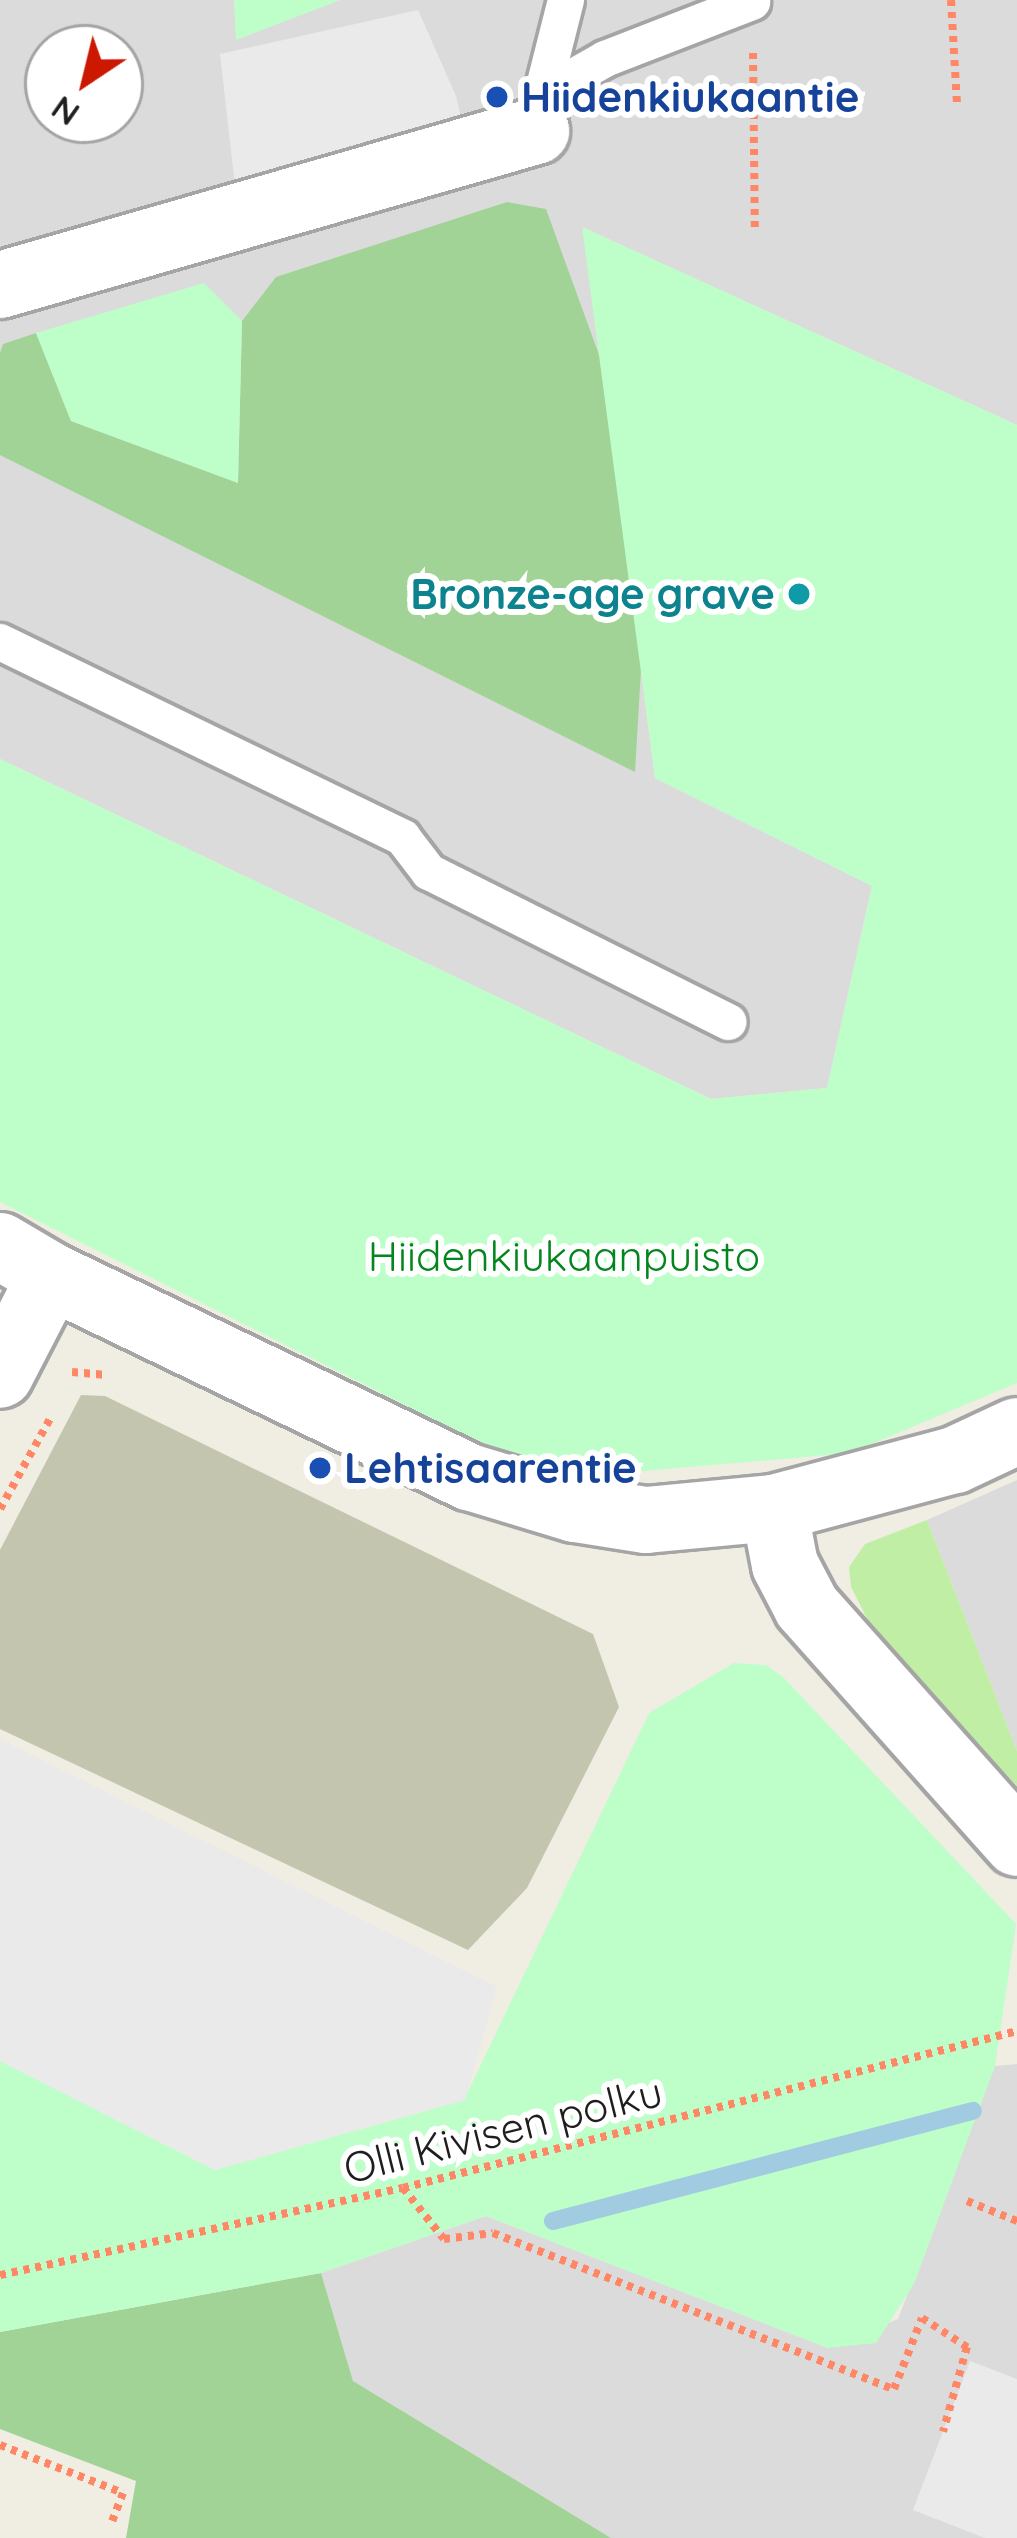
<!DOCTYPE html>
<html>
<head>
<meta charset="utf-8">
<style>
	body { margin:0 }
	#map { position:relative; width:1017px; height:2538px; overflow:hidden; background:#f0ede3; font-family:Quicksand,sans-serif }
	div>[style] { position:absolute }
	[style*='--x'] { left:calc(var(--x)*1px); top:calc(var(--y)*1px); width:calc(var(--w)*1px); rotate:calc(var(--a)*1deg) }
	.residential>* { inset:0; background:#dcdbdb }
	.construction>* { inset:0; background:#c3c5ae }
	.grass>* { inset:0; background:#c1eea5 }
	.forest>* { inset:0; background:#a0d395 }
	.park>* { inset:0; background:#bdfec9 }
	.parking>* { inset:0; background:#eaeaea }
	.stream>* { height:18px; margin:-9px; padding:0 9px; transform-origin:9px; border-radius:9px; background:#a0cbe1 }
	.path>* { height:8px; margin-top:-4px; transform-origin:0; background:repeating-linear-gradient(90deg,#ff8765 0 6px,transparent 0 12px) }
	.roads { filter:drop-shadow(3px 0 #a5a5a5) drop-shadow(-3px 0 #a5a5a5) drop-shadow(0 3px #a5a5a5) drop-shadow(0 -3px #a5a5a5) }
	.service>* { height:36px; margin:-18px; padding:0 18px; transform-origin:18px; border-radius:18px; background:#fff }
	.minor>* { height:66px; margin:-33px; padding:0 33px; transform-origin:33px; border-radius:33px; background:#fff }
	.tertiary>* { height:66px; margin:-33px; padding:0 33px; transform-origin:33px; border-radius:33px; background:#fff }
	.dots>* { width:33px; height:33px; translate:-50% -50%; box-sizing:border-box; border:6px solid #fff; border-radius:50% }
	span { translate:-50% -50%; white-space:nowrap; text-align:center; line-height:1.15; -webkit-text-stroke:12px #fff; paint-order:stroke }
	.transit-label { font-size:42px; color:#164399; font-weight:700 }
	.left { translate:0 -50%; text-align:left }
	.culture-label { font-size:42px; color:#0d838f; font-weight:700 }
	.right { translate:-100% -50%; text-align:right }
	.park-label { font-size:42px; color:#03861d }
	.street-label { font-size:42px; color:#1e1e1e }
	.north { position:absolute; left:24px; top:24px; width:120px; height:120px; box-sizing:border-box; background:#fff; border:3px solid #a5a5a5; border-radius:50%; rotate:215deg; font-size:33px; font-weight:700; line-height:48px; text-align:center; color:#1e1e1e }
	.north::after { content:''; display:block; margin:auto; width:42px; height:54px; background:#cc1800; clip-path:polygon(50% 0,100% 100%,50% 72%,0 100%) }
</style>
</head>
<body>
<div id="map">
	<div class="residential">
		<i style="clip-path:polygon(evenodd,0 0,234px 0,237px 39px,340px 0,1017px 0,1017px 425px,584px 228px,655px 778px,872px 886px,827px 1088px,711px 1099px,0 759px,0 0,48px 48px,120px 48px,120px 120px,48px 120px,48px 48px)"></i>
		<i style="clip-path:polygon(1017px 1480px,1017px 1751px,927px 1520px)"></i>
		<i style="clip-path:polygon(1017px 2064px,1017px 2538px,611px 2538px,353px 2381px,321px 2273px,486px 2216px,828px 2348px,898px 2319px,995px 2066px)"></i>
	</div>
	<div class="construction">
		<i style="clip-path:polygon(81px 1395px,105px 1396px,593px 1634px,619px 1707px,527px 1888px,468px 1950px,0 1729px,0 1550px)"></i>
	</div>
	<div class="grass">
		<i style="clip-path:polygon(927px 1520px,1017px 1751px,1017px 1786px,876px 1636px,851px 1587px,849px 1567px,865px 1544px)"></i>
	</div>
	<div class="forest">
		<i style="clip-path:polygon(507px 202px,546px 209px,651px 498px,635px 772px,0 455px,0 353px,3px 344px,36px 333px,71px 421px,238px 483px,242px 321px,276px 277px)"></i>
		<i style="clip-path:polygon(321px 2273px,353px 2381px,611px 2538px,126px 2538px,136px 2481px,0 2429px,0 2332px)"></i>
	</div>
	<div class="park">
		<i style="clip-path:polygon(234px 0,340px 0,236px 40px)"></i>
		<i style="clip-path:polygon(582px 227px,1017px 425px,1017px 1383px,850px 1453px,620px 1473px,509px 1457px,0 1202px,0 759px,711px 1099px,827px 1088px,872px 886px,655px 778px)"></i>
		<i style="clip-path:polygon(204px 283px,242px 321px,238px 483px,71px 421px,36px 333px)"></i>
		<i style="clip-path:polygon(734px 1663px,766px 1665px,784px 1678px,1016px 1924px,995px 2066px,914px 2284px,876px 2343px,828px 2348px,486px 2216px,321px 2273px,0 2332px,0 2061px,215px 2170px,464px 2100px,649px 1713px)"></i>
	</div>
	<div class="parking">
		<i style="clip-path:polygon(418px 10px,456px 96px,469px 150px,238px 212px,220px 54px)"></i>
		<i style="clip-path:polygon(0 1739px,497px 1987px,465px 2100px,215px 2170px,0 2061px)"></i>
		<i style="clip-path:polygon(970px 2361px,1017px 2379px,1017px 2538px,985px 2538px,913px 2510px)"></i>
	</div>
	<div class="stream">
		<i style="--x:553;--y:2221;--w:434;--a:-14.7"></i>
	</div>
	<div class="path">
		<i style="--x:951;--y:0;--w:104;--a:86.7"></i>
		<i style="--x:753;--y:53;--w:180;--a:89.4"></i>
		<i style="--x:72;--y:1372;--w:32;--a:5"></i>
		<i style="--x:0;--y:1509;--w:105;--a:-61"></i>
		<i style="--x:403;--y:2188;--w:65;--a:51.2"></i>
		<i style="--x:444;--y:2239;--w:49;--a:-7"></i>
		<i style="--x:493;--y:2233;--w:430;--a:21.3"></i>
		<i style="--x:894;--y:2389;--w:76;--a:-68.5"></i>
		<i style="--x:922;--y:2318;--w:54;--a:32.8"></i>
		<i style="--x:967;--y:2347;--w:88;--a:105.8"></i>
		<i style="--x:967;--y:2201;--w:54;--a:21.8"></i>
		<i style="--x:0;--y:2275;--w:412;--a:-12.2"></i>
		<i style="--x:403;--y:2188;--w:634;--a:-14.34"></i>
		<i style="--x:0;--y:2445;--w:132;--a:21.3"></i>
		<i style="--x:123;--y:2493;--w:30;--a:111"></i>
	</div>
	<div class="roads">
		<div class="service">
			<i style="--x:542;--y:95;--w:98;--a:-75.8"></i>
			<i style="--x:536;--y:131;--w:36;--a:-81"></i>
			<i style="--x:542;--y:95;--w:73;--a:-29.7"></i>
			<i style="--x:605;--y:59;--w:158;--a:-21.2"></i>
			<i style="--x:0;--y:642;--w:448;--a:25.9"></i>
			<i style="--x:403;--y:838;--w:43;--a:52.6"></i>
			<i style="--x:429;--y:872;--w:335;--a:26.6"></i>
		</div>
		<div class="minor">
			<i style="--x:0;--y:285;--w:558;--a:-16.03"></i>
			<i style="--x:51;--y:1276;--w:464;--a:25.7"></i>
			<i style="--x:469;--y:1477;--w:111;--a:16.8"></i>
			<i style="--x:575;--y:1509;--w:72;--a:8.8"></i>
			<i style="--x:646;--y:1520;--w:129;--a:-5.4"></i>
			<i style="--x:774;--y:1508;--w:187;--a:-14.9"></i>
			<i style="--x:955;--y:1460;--w:68;--a:-25.1"></i>
			<i style="--x:774;--y:1508;--w:58;--a:79.1"></i>
			<i style="--x:785;--y:1565;--w:47;--a:62.4"></i>
			<i style="--x:807;--y:1607;--w:316;--a:48.3"></i>
		</div>
		<div class="tertiary">
			<i style="--x:0;--y:1246;--w:59;--a:30.5"></i>
			<i style="--x:51;--y:1276;--w:111;--a:117.3"></i>
		</div>
	</div>
	<div class="dots">
		<i style="left:497px;top:97px;background:#1a4fb4"></i>
		<i style="left:799px;top:594px;background:#0f9aa8"></i>
		<i style="left:320px;top:1468px;background:#1a4fb4"></i>
	</div>
	<div class="transit-label">
		<span class="left" style="left:521px;top:97px">Hiidenkiukaantie</span>
		<span class="left" style="left:344px;top:1468px">Lehtisaarentie</span>
	</div>
	<div class="culture-label">
		<span class="right" style="left:775px;top:594px">Bronze-age grave</span>
	</div>
	<div class="park-label">
		<span style="left:564px;top:1256px">Hiidenkiukaanpuisto</span>
	</div>
	<div class="street-label">
		<span style="left:503px;top:2130px;rotate:-14deg">Olli Kivisen polku</span>
	</div>
	<div class="north">N</div>
</div>
</body>
</html>
